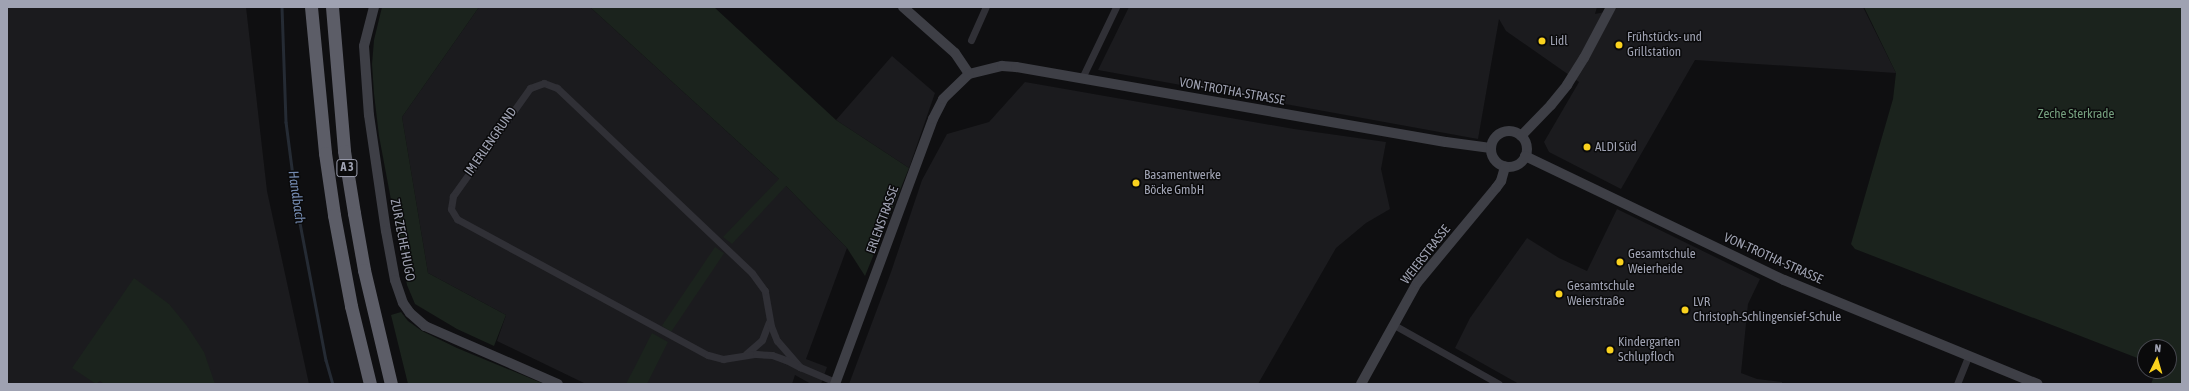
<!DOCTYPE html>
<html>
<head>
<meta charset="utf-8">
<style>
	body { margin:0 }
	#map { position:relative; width:2189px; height:391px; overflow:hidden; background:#0f0f11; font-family:"Asap Condensed",sans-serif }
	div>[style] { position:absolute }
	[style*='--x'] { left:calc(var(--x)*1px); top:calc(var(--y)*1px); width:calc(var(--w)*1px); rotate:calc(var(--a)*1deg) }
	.built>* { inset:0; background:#1b1b1e }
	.green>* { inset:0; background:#1b231d; transform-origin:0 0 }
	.stream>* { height:2.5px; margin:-1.25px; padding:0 1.25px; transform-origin:1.25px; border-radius:1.25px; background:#252b34 }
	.street>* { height:7px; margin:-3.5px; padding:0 3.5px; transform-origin:3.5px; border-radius:3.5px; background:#303036 }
	.secondary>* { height:10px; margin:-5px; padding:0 5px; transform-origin:5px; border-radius:5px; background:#3e3f46 }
	.secondary>.ring { margin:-5px; padding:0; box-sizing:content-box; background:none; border:10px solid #3e3f46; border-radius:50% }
	.highway>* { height:13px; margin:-6.5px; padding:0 6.5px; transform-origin:6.5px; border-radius:6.5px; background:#5c5d67 }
	.dots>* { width:11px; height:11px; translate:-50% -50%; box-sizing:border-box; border:2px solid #0a0a0b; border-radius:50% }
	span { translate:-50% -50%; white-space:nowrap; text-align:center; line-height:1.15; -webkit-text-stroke:3px #0a0a0b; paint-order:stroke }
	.shield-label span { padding:1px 3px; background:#0a0a0b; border:1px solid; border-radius:3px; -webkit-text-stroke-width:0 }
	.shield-label { font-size:12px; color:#9fa2b2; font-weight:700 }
	.poi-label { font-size:13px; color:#9fa2b2 }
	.left { translate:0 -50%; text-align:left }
	.street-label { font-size:13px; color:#9fa2b2 }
	.park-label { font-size:13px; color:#759f7e }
	.water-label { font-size:14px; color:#748ab0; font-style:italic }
	.frame { position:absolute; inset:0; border:8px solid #9fa2b2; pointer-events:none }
	.north { position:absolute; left:2137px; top:339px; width:40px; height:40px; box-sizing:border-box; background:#0a0a0b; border:1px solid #46474e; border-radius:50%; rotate:5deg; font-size:11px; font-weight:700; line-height:16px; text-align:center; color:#9fa2b2 }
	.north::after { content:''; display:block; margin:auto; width:14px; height:18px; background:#fad21e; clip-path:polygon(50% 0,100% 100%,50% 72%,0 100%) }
</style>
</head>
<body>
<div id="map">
	<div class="built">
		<i style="clip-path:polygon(7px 7px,246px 7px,267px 191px,309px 384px,7px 384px)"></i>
		<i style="clip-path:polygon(479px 7px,590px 7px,779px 179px,847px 248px,806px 359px,827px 367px,821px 384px,811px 384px,795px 375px,792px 384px,586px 384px,497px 341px,506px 315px,428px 273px,402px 117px)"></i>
		<i style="clip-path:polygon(1129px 7px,1597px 7px,1595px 14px,1615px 10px,1617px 7px,1863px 7px,1896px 73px,1695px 60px,1621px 189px,1549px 152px,1544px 142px,1579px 82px,1506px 31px,1499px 19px,1478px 139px,1098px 70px)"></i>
		<i style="clip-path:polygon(892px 56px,935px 93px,909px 168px,836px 120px)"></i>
		<i style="clip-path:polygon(1025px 82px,1294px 129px,1386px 142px,1381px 169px,1390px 209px,1366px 223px,1336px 248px,1258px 384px,849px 384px,891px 272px,922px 180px,947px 134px,989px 122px)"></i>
		<i style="clip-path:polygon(1617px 209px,1760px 279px,1748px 304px,1741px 373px,1757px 379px,1782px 382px,1782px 384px,1519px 384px,1455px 348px,1470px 318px,1527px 238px,1559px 258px,1587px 271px)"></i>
	</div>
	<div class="green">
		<i style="clip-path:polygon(382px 7px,479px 7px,402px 117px,428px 273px,506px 315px,494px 346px,457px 329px,415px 304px,407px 285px,379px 136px,374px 94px,372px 64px,374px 40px)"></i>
		<i style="clip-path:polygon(590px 7px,714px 7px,836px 120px,909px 168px,865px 276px,847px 248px,786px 186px,732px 244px,723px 237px,779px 179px)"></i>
		<i style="clip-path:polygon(1864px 7px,2182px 7px,2182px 384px,2151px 384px,2156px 371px,2169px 371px,2169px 347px,2145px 347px,2145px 361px,1855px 249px,1851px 244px,1893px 99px,1896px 73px)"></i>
		<i style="left:715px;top:247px;width:11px;height:95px;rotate:34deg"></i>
		<i style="clip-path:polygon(134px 278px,169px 304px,187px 326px,204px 352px,215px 384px,104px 384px,100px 381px,96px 384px,72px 368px)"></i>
		<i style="clip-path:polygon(401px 312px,408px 321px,422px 331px,457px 348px,544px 384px,408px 384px,391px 315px)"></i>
		<i style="clip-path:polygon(652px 333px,668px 342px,647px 384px,626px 384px)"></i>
	</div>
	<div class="stream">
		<i style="--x:282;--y:7;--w:115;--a:88"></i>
		<i style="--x:286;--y:122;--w:86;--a:82.6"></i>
		<i style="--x:297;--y:207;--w:156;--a:79.3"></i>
		<i style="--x:326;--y:360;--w:25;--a:74"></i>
	</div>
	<div class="street">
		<i style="--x:971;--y:40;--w:36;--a:-66"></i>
		<i style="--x:1082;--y:78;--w:79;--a:-64.4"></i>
		<i style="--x:1394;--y:325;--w:120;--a:29.3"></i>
		<i style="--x:746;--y:354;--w:21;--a:-41"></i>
		<i style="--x:762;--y:340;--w:19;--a:-69"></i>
		<i style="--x:800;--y:367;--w:35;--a:-131"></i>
		<i style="--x:777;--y:341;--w:16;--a:-112"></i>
		<i style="--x:771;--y:326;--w:36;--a:-100"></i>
		<i style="--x:765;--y:291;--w:22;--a:-126"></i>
		<i style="--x:752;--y:273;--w:269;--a:-136.5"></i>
		<i style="--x:557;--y:88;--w:14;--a:-159"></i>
		<i style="--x:544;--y:83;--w:15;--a:160"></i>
		<i style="--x:530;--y:88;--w:133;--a:125.5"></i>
		<i style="--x:453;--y:196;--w:13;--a:99"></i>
		<i style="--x:451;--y:209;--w:12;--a:59"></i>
		<i style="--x:457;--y:219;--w:285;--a:28.5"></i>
		<i style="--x:708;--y:355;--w:16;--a:15"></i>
		<i style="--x:723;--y:359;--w:33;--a:-9"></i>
		<i style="--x:756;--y:354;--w:16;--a:4"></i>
		<i style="--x:772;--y:355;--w:15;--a:20"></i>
		<i style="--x:786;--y:360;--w:16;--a:27"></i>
		<i style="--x:800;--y:367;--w:38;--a:23"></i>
		<i style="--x:1957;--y:384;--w:31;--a:-68"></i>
	</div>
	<div class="secondary">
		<i style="--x:374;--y:7;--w:40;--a:104.4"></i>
		<i style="--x:364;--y:46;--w:69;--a:85.9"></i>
		<i style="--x:369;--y:115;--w:117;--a:81.7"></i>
		<i style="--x:386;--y:231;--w:50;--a:79.6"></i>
		<i style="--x:395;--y:280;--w:24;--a:71"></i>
		<i style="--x:403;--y:303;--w:12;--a:55"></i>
		<i style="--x:410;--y:313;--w:20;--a:41"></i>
		<i style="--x:425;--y:326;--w:145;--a:23.6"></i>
		<i style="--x:903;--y:7;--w:69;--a:41.5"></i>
		<i style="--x:955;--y:53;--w:25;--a:56"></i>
		<i style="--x:969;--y:74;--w:34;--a:-14"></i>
		<i style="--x:1002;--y:66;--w:14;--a:4"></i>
		<i style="--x:1016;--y:67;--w:436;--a:9.9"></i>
		<i style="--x:1446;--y:142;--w:45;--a:7.6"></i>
		<i class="ring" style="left:1491px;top:131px;width:26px;height:26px"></i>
		<i style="--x:1521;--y:136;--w:43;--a:-45.9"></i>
		<i style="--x:1551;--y:105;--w:26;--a:-51"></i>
		<i style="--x:1567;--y:85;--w:32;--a:-58"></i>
		<i style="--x:1584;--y:58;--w:58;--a:-62.1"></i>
		<i style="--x:1525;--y:156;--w:287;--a:25.6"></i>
		<i style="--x:1784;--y:280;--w:274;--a:22.3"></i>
		<i style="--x:835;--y:384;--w:283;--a:-69.7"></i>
		<i style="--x:933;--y:119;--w:22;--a:-63"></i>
		<i style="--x:943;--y:99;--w:36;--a:-44"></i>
		<i style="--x:1361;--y:384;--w:115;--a:-61"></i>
		<i style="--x:1417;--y:283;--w:124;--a:-50.3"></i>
		<i style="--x:1496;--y:188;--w:9;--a:-54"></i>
		<i style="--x:1501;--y:181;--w:15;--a:-74"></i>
	</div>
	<div class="highway">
		<i style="--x:311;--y:7;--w:147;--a:84.5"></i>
		<i style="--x:325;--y:153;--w:63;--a:81.7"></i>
		<i style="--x:334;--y:215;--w:93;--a:79.4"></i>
		<i style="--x:351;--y:306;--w:80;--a:76.3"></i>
		<i style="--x:332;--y:7;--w:144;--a:85.2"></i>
		<i style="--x:344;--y:151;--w:63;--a:80.8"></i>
		<i style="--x:354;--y:213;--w:58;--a:80"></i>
		<i style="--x:364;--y:270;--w:117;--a:76.7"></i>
	</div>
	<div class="dots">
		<i style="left:1542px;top:41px;background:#fad21e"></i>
		<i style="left:1619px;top:45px;background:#fad21e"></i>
		<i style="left:1587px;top:147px;background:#fad21e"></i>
		<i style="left:1136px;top:183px;background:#fad21e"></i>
		<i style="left:1620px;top:262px;background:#fad21e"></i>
		<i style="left:1559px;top:294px;background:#fad21e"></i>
		<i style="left:1685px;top:310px;background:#fad21e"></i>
		<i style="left:1610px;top:350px;background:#fad21e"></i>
	</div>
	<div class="shield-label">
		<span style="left:347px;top:168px">A 3</span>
	</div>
	<div class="poi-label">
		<span class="left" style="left:1627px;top:45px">Frühstücks- und<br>Grillstation</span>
		<span class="left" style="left:1550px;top:41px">Lidl</span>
		<span class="left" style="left:1595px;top:147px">ALDI Süd</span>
		<span class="left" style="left:1144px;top:183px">Basamentwerke<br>Böcke GmbH</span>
		<span class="left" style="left:1628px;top:262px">Gesamtschule<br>Weierheide</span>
		<span class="left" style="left:1567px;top:294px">Gesamtschule<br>Weierstraße</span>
		<span class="left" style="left:1693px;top:310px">LVR<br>Christoph-Schlingensief-Schule</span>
		<span class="left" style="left:1618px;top:350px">Kindergarten<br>Schlupfloch</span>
	</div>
	<div class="street-label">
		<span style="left:1232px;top:92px;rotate:10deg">VON-TROTHA-STRASSE</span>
		<span style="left:491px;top:142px;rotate:-55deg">IM ERLENGRUND</span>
		<span style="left:883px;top:220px;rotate:-70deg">ERLENSTRASSE</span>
		<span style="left:402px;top:240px;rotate:79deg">ZUR ZECHE HUGO</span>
		<span style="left:1426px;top:255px;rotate:-52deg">WEIERSTRASSE</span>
		<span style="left:1773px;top:259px;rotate:24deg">VON-TROTHA-STRASSE</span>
	</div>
	<div class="park-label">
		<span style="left:2076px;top:114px">Zeche Sterkrade</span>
	</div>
	<div class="water-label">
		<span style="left:297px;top:197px;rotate:82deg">Handbach</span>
	</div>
	<div class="frame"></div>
	<div class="north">N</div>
</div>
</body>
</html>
